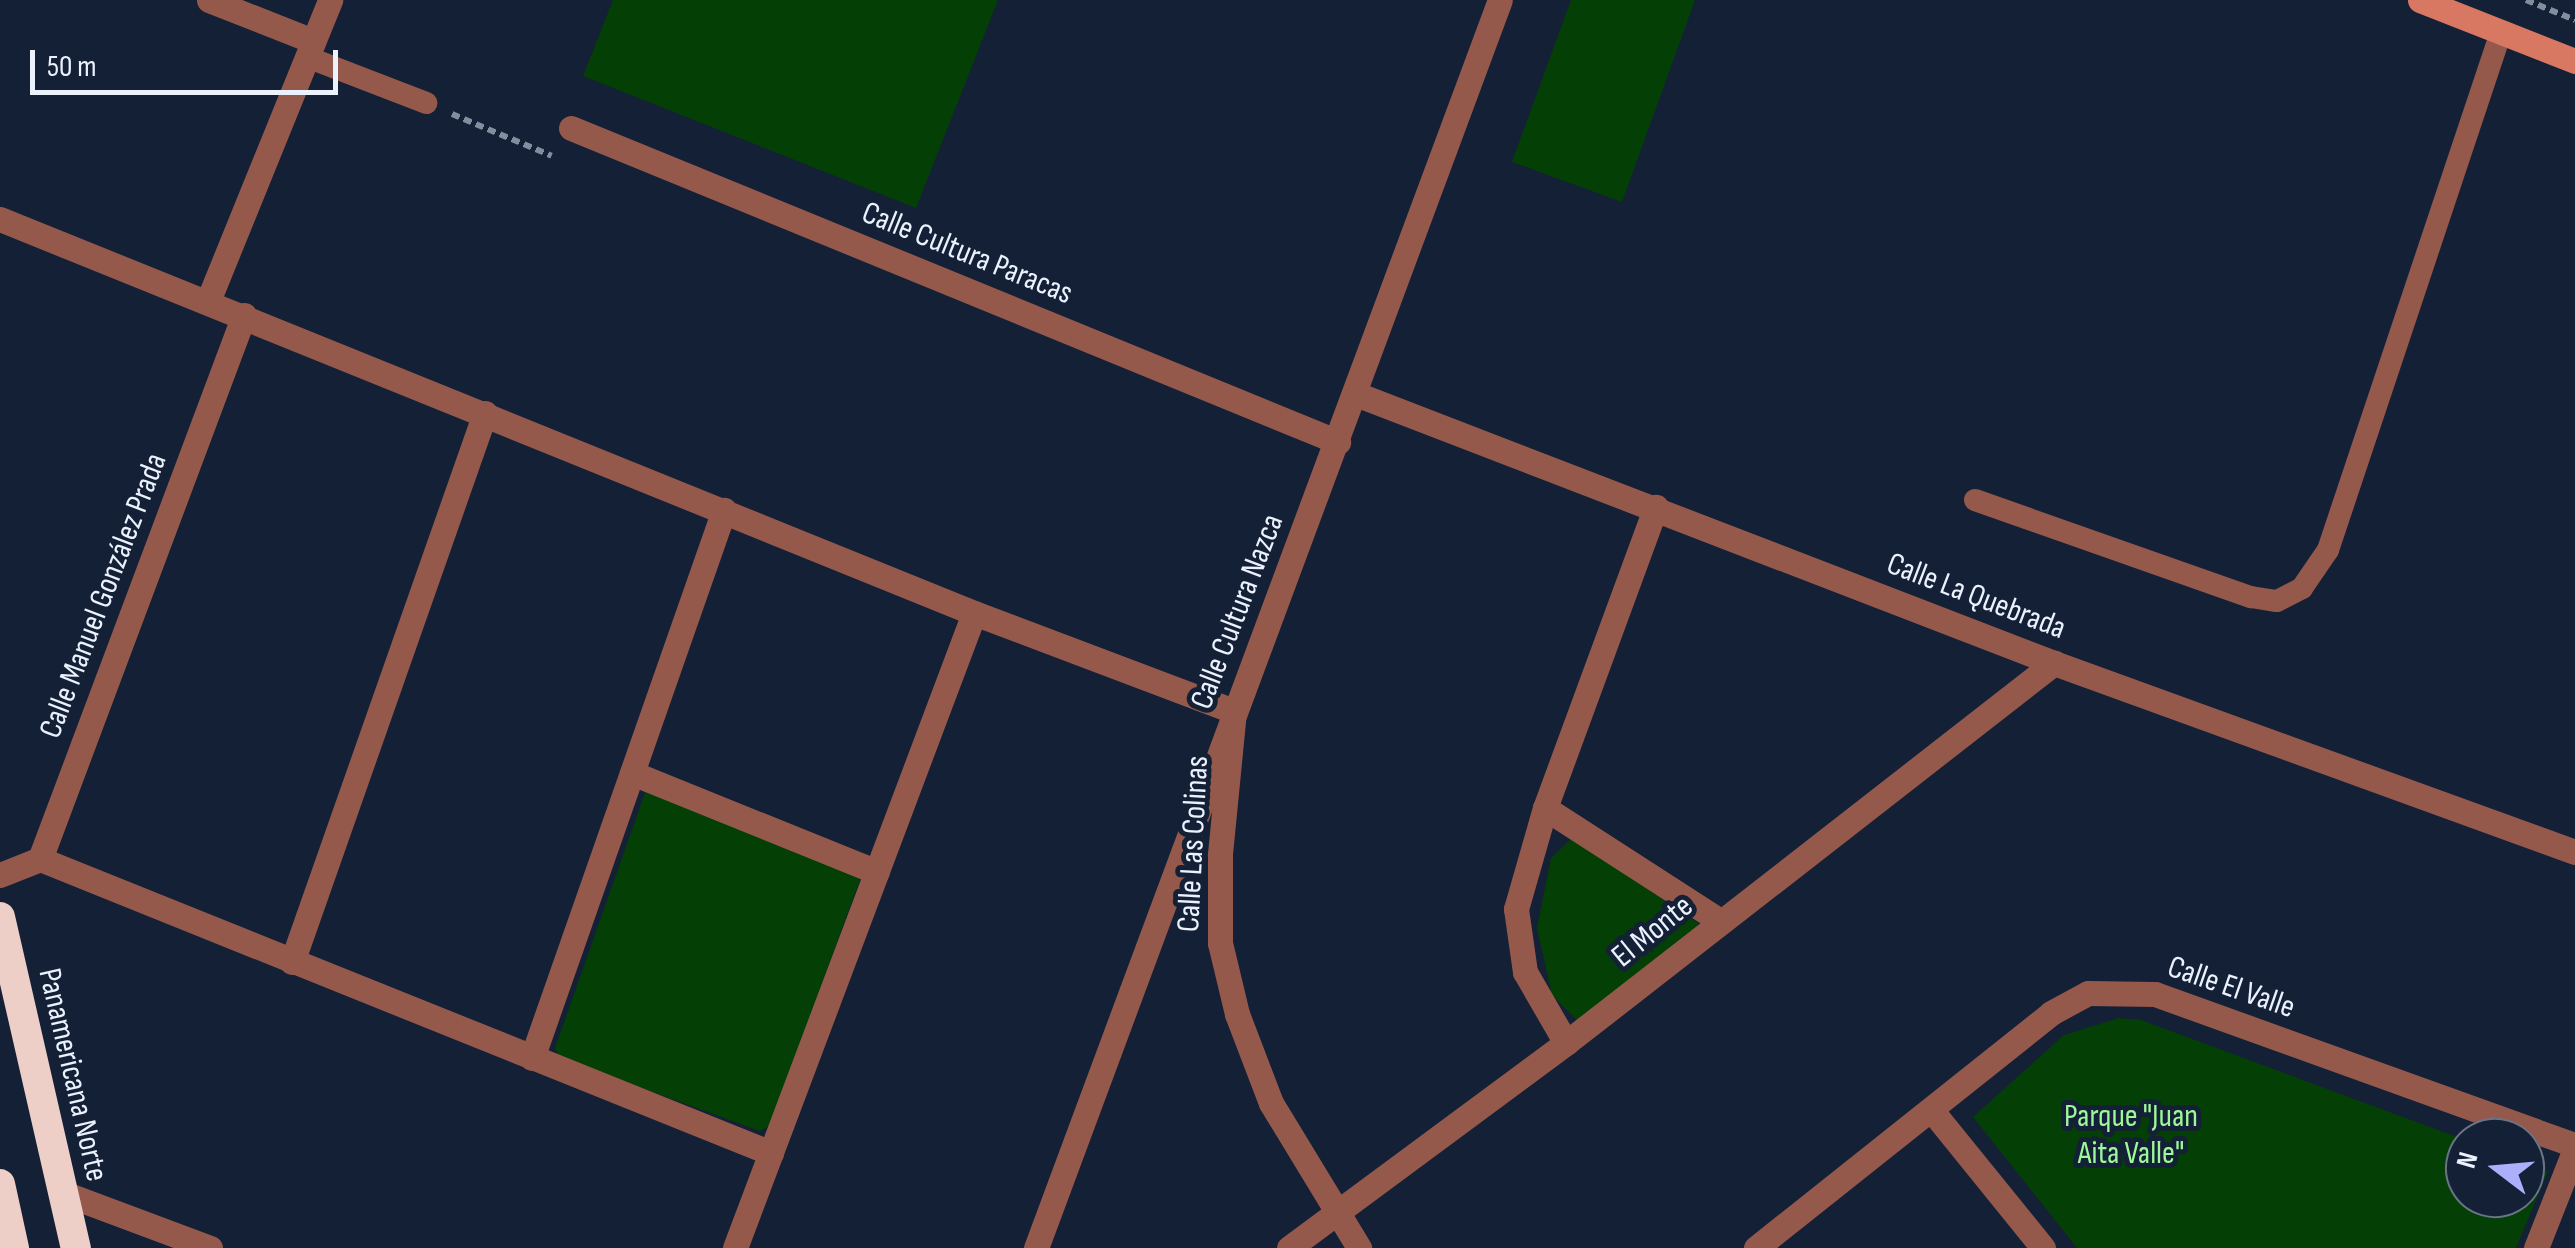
<!DOCTYPE html>
<html>
<head>
<meta charset="utf-8">
<style>
	body { margin:0 }
	#map { position:relative; width:2575px; height:1248px; overflow:hidden; background:#142036; font-family:"Sofia Sans Condensed",sans-serif }
	div>[style] { position:absolute }
	[style*='--x'] { left:calc(var(--x)*1px); top:calc(var(--y)*1px); width:calc(var(--w)*1px); rotate:calc(var(--a)*1deg) }
	.green>* { inset:0; background:#043f06 }
	.path>* { height:6px; margin-top:-3px; transform-origin:0; background:repeating-linear-gradient(90deg,#848d9e 0 8px,transparent 0 13px) }
	.lane>* { height:22px; margin:-11px; padding:0 11px; transform-origin:11px; border-radius:11px; background:#95594c }
	.street>* { height:25px; margin:-12.5px; padding:0 12.5px; transform-origin:12.5px; border-radius:12.5px; background:#95594c }
	.secondary>* { height:25px; margin:-12.5px; padding:0 12.5px; transform-origin:12.5px; border-radius:12.5px; background:#d87863 }
	.highway>* { height:30px; margin:-15px; padding:0 15px; transform-origin:15px; border-radius:15px; background:#eecfc7 }
	span { translate:-50% -50%; white-space:nowrap; text-align:center; line-height:1.15; -webkit-text-stroke:10px #142036; paint-order:stroke }
	.street-label { font-size:32px; color:#ebf2fe }
	.park-label { font-size:32px; color:#9ef89a }
	.north { position:absolute; left:2445px; top:1118px; width:100px; height:100px; box-sizing:border-box; background:#142036; border:2px solid #6a7486; border-radius:50%; rotate:286deg; font-size:28px; font-weight:700; line-height:40px; text-align:center; color:#ebf2fe }
	.north::after { content:''; display:block; margin:auto; width:35px; height:45px; background:#acaffb; clip-path:polygon(50% 0,100% 100%,50% 72%,0 100%) }
	.scale { position:absolute; left:30px; top:50px; width:308px; height:45px; box-sizing:border-box; border:5px solid #ebf2fe; border-top:0; padding-left:12px; font-size:30px; line-height:35px; white-space:nowrap; color:#ebf2fe; -webkit-text-stroke:8px #142036; paint-order:stroke }
</style>
</head>
<body>
<div id="map">
	<div class="green">
		<i style="clip-path:polygon(613px 0,998px 0,916px 208px,583px 76px)"></i>
		<i style="clip-path:polygon(1571px 0,1695px 0,1622px 202px,1512px 162px)"></i>
		<i style="clip-path:polygon(646px 790px,861px 877px,769px 1126px,760px 1131px,559px 1058px,555px 1048px)"></i>
		<i style="clip-path:polygon(1572px 838px,1698px 923px,1698px 929px,1578px 1021px,1552px 995px,1537px 928px,1551px 858px)"></i>
		<i style="clip-path:polygon(2119px 1018px,2141px 1020px,2465px 1140px,2465px 1198px,2525px 1198px,2525px 1163px,2548px 1171px,2516px 1248px,2077px 1248px,1973px 1117px,2064px 1035px)"></i>
	</div>
	<div class="path">
		<i style="--x:2526;--y:0;--w:53;--a:22.2"></i>
		<i style="--x:452;--y:114;--w:108;--a:22.8"></i>
	</div>
	<div class="lane">
		<i style="--x:307;--y:57;--w:128;--a:21.1"></i>
		<i style="--x:1975;--y:500;--w:293;--a:19.4"></i>
		<i style="--x:2251;--y:597;--w:26;--a:9"></i>
		<i style="--x:2277;--y:601;--w:28;--a:-27"></i>
		<i style="--x:2302;--y:588;--w:46;--a:-55.6"></i>
		<i style="--x:2328;--y:550;--w:546;--a:-71.53"></i>
	</div>
	<div class="street">
		<i style="--x:209;--y:0;--w:112;--a:21.5"></i>
		<i style="--x:571;--y:128;--w:829;--a:22.26"></i>
		<i style="--x:0;--y:219;--w:1051;--a:22.02"></i>
		<i style="--x:974;--y:613;--w:278;--a:20.7"></i>
		<i style="--x:1234;--y:711;--w:145;--a:95.6"></i>
		<i style="--x:1220;--y:855;--w:88;--a:90"></i>
		<i style="--x:1220;--y:943;--w:73;--a:76.5"></i>
		<i style="--x:1237;--y:1014;--w:95;--a:69.1"></i>
		<i style="--x:1271;--y:1103;--w:170;--a:58.7"></i>
		<i style="--x:208;--y:301;--w:325;--a:-67.9"></i>
		<i style="--x:1356;--y:394;--w:748;--a:21.08"></i>
		<i style="--x:2054;--y:663;--w:554;--a:19.94"></i>
		<i style="--x:632;--y:773;--w:264;--a:22"></i>
		<i style="--x:1545;--y:808;--w:207;--a:32.8"></i>
		<i style="--x:40;--y:859;--w:788;--a:21.91"></i>
		<i style="--x:0;--y:875;--w:43;--a:-21.8"></i>
		<i style="--x:40;--y:859;--w:581;--a:-69.44"></i>
		<i style="--x:292;--y:962;--w:582;--a:-70.63"></i>
		<i style="--x:1566;--y:1043;--w:82;--a:-120"></i>
		<i style="--x:1525;--y:972;--w:64;--a:-98.1"></i>
		<i style="--x:1516;--y:909;--w:105;--a:-74"></i>
		<i style="--x:1545;--y:808;--w:321;--a:-69.8"></i>
		<i style="--x:532;--y:1058;--w:581;--a:-70.69"></i>
		<i style="--x:1933;--y:1112;--w:175;--a:51"></i>
		<i style="--x:63;--y:1193;--w:157;--a:20.5"></i>
		<i style="--x:735;--y:1248;--w:678;--a:-69.37"></i>
		<i style="--x:1036;--y:1248;--w:1331;--a:-69.61"></i>
		<i style="--x:1289;--y:1248;--w:345;--a:-36.5"></i>
		<i style="--x:1566;--y:1043;--w:619;--a:-37.91"></i>
		<i style="--x:1756;--y:1248;--w:377;--a:-38.5"></i>
		<i style="--x:2051;--y:1013;--w:42;--a:-28.4"></i>
		<i style="--x:2088;--y:993;--w:67;--a:0.9"></i>
		<i style="--x:2155;--y:994;--w:446;--a:19.8"></i>
		<i style="--x:2536;--y:1248;--w:106;--a:-68.5"></i>
	</div>
	<div class="secondary">
		<i style="--x:2420;--y:0;--w:167;--a:21.5"></i>
	</div>
	<div class="highway">
		<i style="--x:0;--y:917;--w:340;--a:77.1"></i>
		<i style="--x:0;--y:1184;--w:66;--a:77.7"></i>
	</div>
	<div class="street-label">
		<span style="left:967px;top:254px;rotate:22deg">Calle Cultura Paracas</span>
		<span style="left:104px;top:596px;rotate:-69deg">Calle Manuel González Prada</span>
		<span style="left:1976px;top:597px;rotate:21deg">Calle La Quebrada</span>
		<span style="left:1238px;top:612px;rotate:-69deg">Calle Cultura Nazca</span>
		<span style="left:1194px;top:844px;rotate:-87deg">Calle Las Colinas</span>
		<span style="left:1653px;top:932px;rotate:-39deg">El Monte</span>
		<span style="left:2231px;top:988px;rotate:19deg">Calle El Valle</span>
		<span style="left:72px;top:1075px;rotate:77deg">Panamericana Norte</span>
	</div>
	<div class="park-label">
		<span style="left:2131px;top:1136px">Parque "Juan<br>Aita Valle"</span>
	</div>
	<div class="north">N</div>
	<div class="scale">50 m</div>
</div>
</body>
</html>
